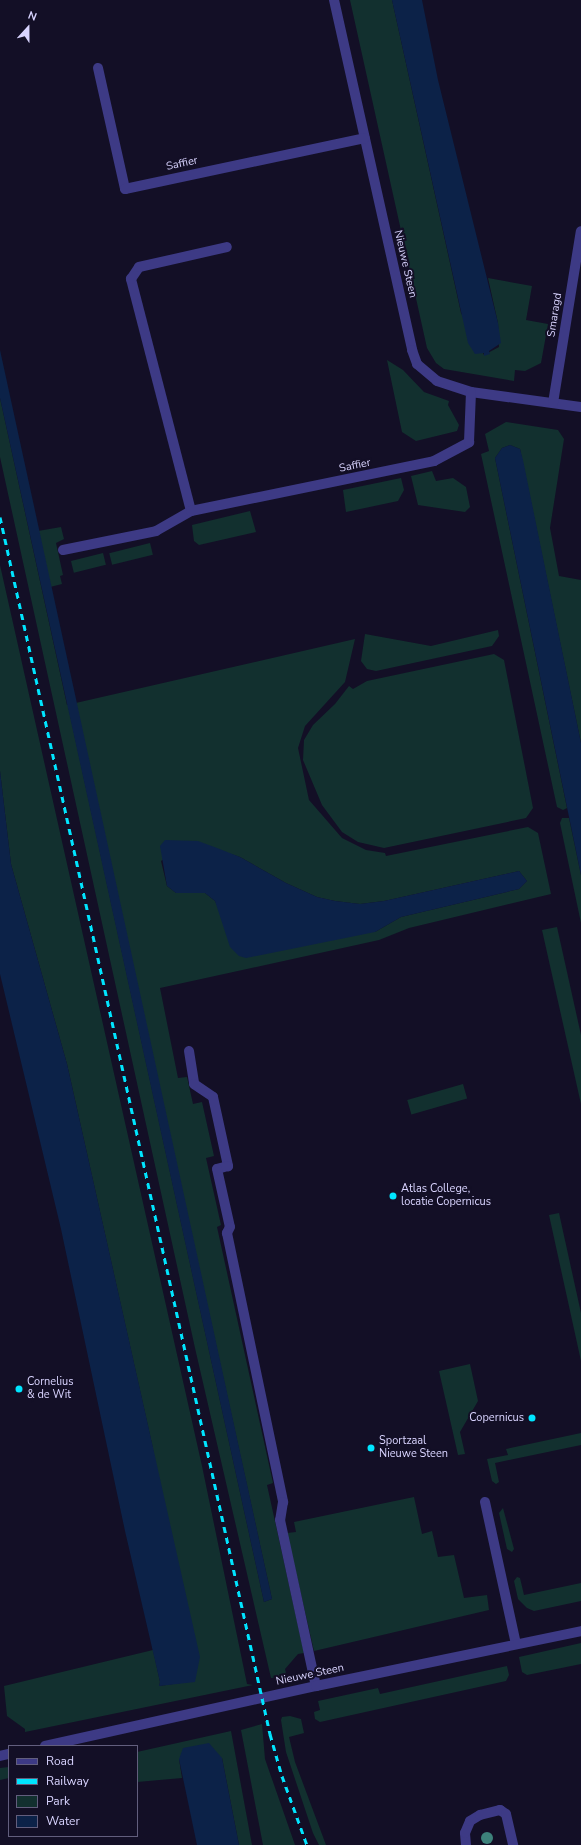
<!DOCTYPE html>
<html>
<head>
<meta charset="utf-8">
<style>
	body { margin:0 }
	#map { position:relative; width:581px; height:1845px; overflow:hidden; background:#130f26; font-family:"Nunito Sans",sans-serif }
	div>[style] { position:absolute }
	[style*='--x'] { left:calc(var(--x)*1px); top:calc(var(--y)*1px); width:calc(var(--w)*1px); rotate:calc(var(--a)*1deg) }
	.green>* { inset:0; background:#12302f; transform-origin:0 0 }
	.water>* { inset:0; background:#0c2248 }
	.minor>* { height:10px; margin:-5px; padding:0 5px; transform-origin:5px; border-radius:5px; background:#3d3a85 }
	.rail>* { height:3px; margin-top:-1.5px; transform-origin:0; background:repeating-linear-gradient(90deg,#00e5ff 0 6px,transparent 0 11px) }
	.trees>* { width:12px; height:12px; margin:-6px; border-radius:50%; background:#3d827b }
	.dots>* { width:11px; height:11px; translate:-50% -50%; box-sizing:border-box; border:2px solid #130f26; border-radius:50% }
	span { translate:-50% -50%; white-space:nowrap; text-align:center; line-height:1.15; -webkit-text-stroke:4px #130f26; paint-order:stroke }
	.street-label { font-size:11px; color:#d9d4ff }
	.poi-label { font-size:11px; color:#d9d4ff }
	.left { translate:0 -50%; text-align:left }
	.right { translate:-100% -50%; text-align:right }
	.legend { position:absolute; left:8px; top:1745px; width:130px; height:92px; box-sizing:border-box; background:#130f26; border:1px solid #625e7d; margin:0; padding:5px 7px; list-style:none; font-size:12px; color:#d9d4ff }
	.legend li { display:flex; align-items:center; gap:8px; height:20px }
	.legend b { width:20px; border:1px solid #625e7d }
	.north { position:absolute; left:8px; top:8px; width:40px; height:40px; -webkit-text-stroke:3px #130f26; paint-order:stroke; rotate:21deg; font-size:11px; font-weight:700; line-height:16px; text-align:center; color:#d9d4ff }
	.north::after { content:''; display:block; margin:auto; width:14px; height:18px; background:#d9d4ff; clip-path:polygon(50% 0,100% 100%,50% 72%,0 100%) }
</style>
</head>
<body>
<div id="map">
	<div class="green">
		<i style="clip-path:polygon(350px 0,392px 0,461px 313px,484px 355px,499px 347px,498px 323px,488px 278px,532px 286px,526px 320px,548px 324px,541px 363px,525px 371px,515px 370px,514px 381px,444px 369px,436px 363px,427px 348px)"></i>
		<i style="clip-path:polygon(387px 360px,403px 370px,424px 392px,449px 401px,448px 405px,459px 425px,457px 431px,416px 441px,402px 432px)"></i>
		<i style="clip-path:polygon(evenodd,0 398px,67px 705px,355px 639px,345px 682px,305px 726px,298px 748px,309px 800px,342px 838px,366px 850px,385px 853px,386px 856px,528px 827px,538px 833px,551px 894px,409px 928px,379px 940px,160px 988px,178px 1078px,187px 1077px,193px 1104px,202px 1102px,214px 1156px,206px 1158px,221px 1225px,217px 1227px,273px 1483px,267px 1485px,304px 1653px,298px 1654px,285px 1669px,287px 1677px,271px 1678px,195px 1348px,0 457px,0 398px,68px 706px,76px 725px,116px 890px,272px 1599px,264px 1602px,68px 706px,0 398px,191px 841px,240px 857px,286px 883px,317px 897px,335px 901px,360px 904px,384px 901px,519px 871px,527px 881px,519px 889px,401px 917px,375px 932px,221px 914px,215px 901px,205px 893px,176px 893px,167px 886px,161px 861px,191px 841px)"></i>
		<i style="clip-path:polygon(506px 422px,558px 430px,564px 439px,550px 528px,559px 576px,581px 580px,581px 743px,520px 449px,510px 445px,502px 448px,495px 458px,567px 808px,563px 810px,557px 807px,481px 454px,489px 451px,485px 434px)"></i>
		<i style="clip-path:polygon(432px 471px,436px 481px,453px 478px,466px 487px,470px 507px,465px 512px,418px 505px,411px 476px)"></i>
		<i style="clip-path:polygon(401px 478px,404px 490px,398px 501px,346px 512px,343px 490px)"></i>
		<i style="clip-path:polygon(250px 511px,256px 532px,199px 545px,194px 541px,192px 525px)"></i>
		<i style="clip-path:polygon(61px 527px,64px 539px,56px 543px,63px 575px,60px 576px,62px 584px,50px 587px,38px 531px)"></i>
		<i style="left:150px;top:543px;width:12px;height:42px;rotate:76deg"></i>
		<i style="left:103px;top:553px;width:12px;height:33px;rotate:76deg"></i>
		<i style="clip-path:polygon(0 565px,202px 1466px,247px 1684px,253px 1685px,25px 1732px,25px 1729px,7px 1716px,4px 1686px,153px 1650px,160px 1682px,159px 1686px,195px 1681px,152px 1444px,67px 1064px,11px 864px,0 771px)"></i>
		<i style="clip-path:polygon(498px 630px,499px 636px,492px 646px,376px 671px,367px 669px,361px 661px,365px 634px,431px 646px)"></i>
		<i style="clip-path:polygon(494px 654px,504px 660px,533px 808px,526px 818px,384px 848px,358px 842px,342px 832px,322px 805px,303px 760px,304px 740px,313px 725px,335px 704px,349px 686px,353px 689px,367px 681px)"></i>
		<i style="clip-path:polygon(562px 818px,569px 818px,581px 875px,581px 923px,560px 823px)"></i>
		<i style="clip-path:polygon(557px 927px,581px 1035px,581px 1104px,542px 930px)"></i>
		<i style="left:463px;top:1084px;width:15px;height:58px;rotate:74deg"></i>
		<i style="clip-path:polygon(559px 1213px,581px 1313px,581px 1361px,549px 1215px)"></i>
		<i style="clip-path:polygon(470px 1364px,478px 1401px,460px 1432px,465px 1454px,458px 1455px,439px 1371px)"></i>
		<i style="clip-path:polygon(581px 1433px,581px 1445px,495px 1463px,499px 1482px,496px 1484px,492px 1481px,487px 1459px,508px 1455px,506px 1449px)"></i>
		<i style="clip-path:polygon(414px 1497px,422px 1534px,432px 1531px,438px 1557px,454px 1555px,464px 1598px,487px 1595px,489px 1610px,314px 1651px,287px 1533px,296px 1532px,294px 1522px)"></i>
		<i style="clip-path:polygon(503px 1508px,514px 1549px,512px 1552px,507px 1549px,499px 1513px)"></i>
		<i style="clip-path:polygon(517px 1577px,520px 1578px,524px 1595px,581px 1583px,581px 1601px,534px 1611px,527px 1608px,518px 1599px,514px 1581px)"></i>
		<i style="clip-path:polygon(581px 1643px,581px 1664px,527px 1675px,522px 1672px,519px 1657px)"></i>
		<i style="clip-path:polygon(507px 1666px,509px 1675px,506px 1681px,320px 1722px,315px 1719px,314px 1712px,320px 1710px,318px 1701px,378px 1688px,380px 1694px)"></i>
		<i style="clip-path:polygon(290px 1716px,301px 1719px,304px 1733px,289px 1737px,295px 1762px,326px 1845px,319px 1845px,313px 1833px,286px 1752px,281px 1720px,282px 1717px)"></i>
		<i style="clip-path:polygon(262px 1724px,265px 1759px,295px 1845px,263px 1845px,241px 1730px)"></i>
		<i style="clip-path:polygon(231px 1731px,252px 1845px,239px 1845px,222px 1758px,179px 1759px,182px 1778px,137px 1782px,137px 1752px)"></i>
		<i style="clip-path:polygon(9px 1767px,9px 1778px,0 1780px,0 1768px)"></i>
	</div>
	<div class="water">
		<i style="clip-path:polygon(392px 0,422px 0,438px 80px,498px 323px,501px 343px,489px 351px,490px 354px,484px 356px,484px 353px,475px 354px,468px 343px)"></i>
		<i style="clip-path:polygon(0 350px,272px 1599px,264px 1602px,0 398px)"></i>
		<i style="clip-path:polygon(510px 445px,520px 449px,523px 460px,581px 743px,581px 875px,495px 458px,502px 448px)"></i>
		<i style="clip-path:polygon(0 771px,11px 864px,67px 1064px,200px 1657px,195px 1682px,159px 1686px,160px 1682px,125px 1531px,61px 1229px,0 974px)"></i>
		<i style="clip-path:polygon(165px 840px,198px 841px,217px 848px,240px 857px,286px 883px,317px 897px,335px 901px,360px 904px,384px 901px,519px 871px,527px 881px,519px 889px,401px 917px,375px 932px,246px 958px,239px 956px,230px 947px,215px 901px,205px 893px,176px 893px,167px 886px,160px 846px)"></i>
		<i style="clip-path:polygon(209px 1743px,222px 1758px,239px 1845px,197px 1845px,179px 1759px,183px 1748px)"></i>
	</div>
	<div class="minor">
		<i style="--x:334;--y:0;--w:359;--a:77.4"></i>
		<i style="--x:412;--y:350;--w:15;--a:70"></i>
		<i style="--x:417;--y:364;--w:26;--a:40"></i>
		<i style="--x:437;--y:381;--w:36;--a:18"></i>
		<i style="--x:471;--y:392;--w:111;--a:7.8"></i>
		<i style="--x:98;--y:68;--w:124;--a:77.4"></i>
		<i style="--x:125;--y:189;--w:245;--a:-12"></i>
		<i style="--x:553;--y:403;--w:174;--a:-80.8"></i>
		<i style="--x:191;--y:511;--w:240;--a:-104.5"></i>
		<i style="--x:131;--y:279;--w:14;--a:-56"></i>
		<i style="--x:139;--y:267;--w:90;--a:-12.8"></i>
		<i style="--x:63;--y:550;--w:95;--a:-11.5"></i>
		<i style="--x:156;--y:531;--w:40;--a:-29.7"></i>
		<i style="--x:191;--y:511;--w:248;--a:-11.6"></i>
		<i style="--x:434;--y:461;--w:40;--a:-28"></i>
		<i style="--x:469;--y:442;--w:50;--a:-87.7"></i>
		<i style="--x:189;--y:1051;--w:33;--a:81"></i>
		<i style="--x:194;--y:1084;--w:23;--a:34"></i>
		<i style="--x:213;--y:1097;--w:71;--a:77.7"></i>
		<i style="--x:228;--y:1166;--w:11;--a:165"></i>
		<i style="--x:217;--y:1169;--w:59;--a:77.4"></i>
		<i style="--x:230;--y:1227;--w:7;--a:117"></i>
		<i style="--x:227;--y:1233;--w:275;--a:78.2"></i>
		<i style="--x:283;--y:1502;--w:18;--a:99"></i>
		<i style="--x:280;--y:1520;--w:170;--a:77.8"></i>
		<i style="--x:485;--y:1502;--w:145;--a:77.7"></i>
		<i style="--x:45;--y:1746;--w:278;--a:-12.5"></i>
		<i style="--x:316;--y:1686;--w:271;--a:-11.7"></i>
		<i style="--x:0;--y:1756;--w:9;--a:-13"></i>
		<i style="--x:466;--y:1845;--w:12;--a:-95"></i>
		<i style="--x:465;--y:1833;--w:13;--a:-67"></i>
		<i style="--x:470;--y:1821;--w:12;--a:-31"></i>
		<i style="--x:480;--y:1815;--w:21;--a:-14"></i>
		<i style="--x:500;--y:1810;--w:7;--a:34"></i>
		<i style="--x:506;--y:1814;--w:32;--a:77"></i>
	</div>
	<div class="rail">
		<i style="--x:0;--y:517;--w:1247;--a:77.49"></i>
		<i style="--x:270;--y:1734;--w:44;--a:74.1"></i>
		<i style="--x:282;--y:1776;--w:73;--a:70.1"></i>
	</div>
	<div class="trees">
		<i style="left:487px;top:1838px"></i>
	</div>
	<div class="dots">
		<i style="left:393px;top:1196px;background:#00e5ff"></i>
		<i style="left:19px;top:1389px;background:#00e5ff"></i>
		<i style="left:532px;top:1418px;background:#00e5ff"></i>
		<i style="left:371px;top:1448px;background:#00e5ff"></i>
	</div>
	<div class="street-label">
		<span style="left:182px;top:164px;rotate:-12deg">Saffier</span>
		<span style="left:405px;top:264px;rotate:77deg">Nieuwe Steen</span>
		<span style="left:555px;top:315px;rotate:-81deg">Smaragd</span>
		<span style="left:355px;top:466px;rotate:-11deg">Saffier</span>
		<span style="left:310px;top:1675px;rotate:-12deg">Nieuwe Steen</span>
	</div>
	<div class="poi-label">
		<span class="left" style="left:401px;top:1196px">Atlas College,<br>locatie Copernicus</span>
		<span class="left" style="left:27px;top:1389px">Cornelius<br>&amp; de Wit</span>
		<span class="right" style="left:524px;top:1418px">Copernicus</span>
		<span class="left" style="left:379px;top:1448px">Sportzaal<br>Nieuwe Steen</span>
	</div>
	<ul class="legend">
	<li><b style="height:5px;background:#3d3a85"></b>Road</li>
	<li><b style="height:5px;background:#00e5ff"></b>Railway</li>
	<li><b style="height:11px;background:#12302f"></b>Park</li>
	<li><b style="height:11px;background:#0c2248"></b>Water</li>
	</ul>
	<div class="north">N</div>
</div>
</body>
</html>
